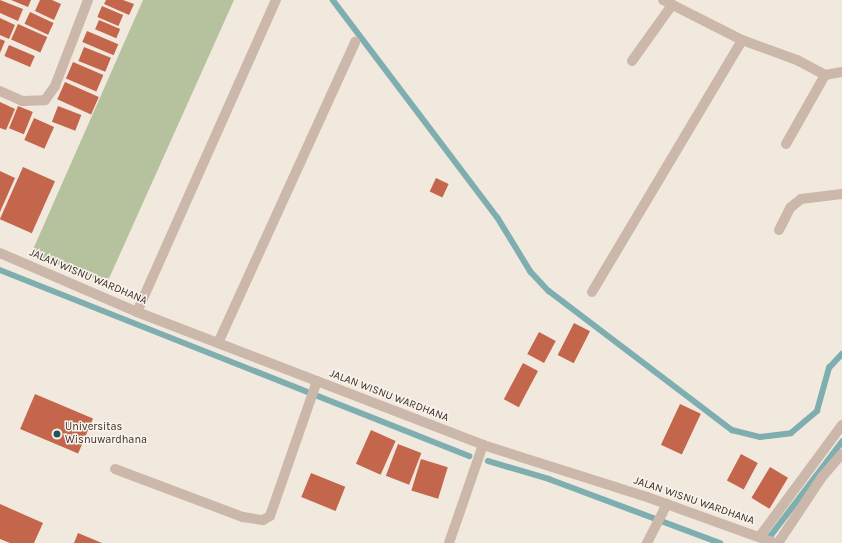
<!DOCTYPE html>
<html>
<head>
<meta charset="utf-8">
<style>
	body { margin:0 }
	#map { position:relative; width:842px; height:543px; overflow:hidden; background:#f2e9de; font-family:Karla,sans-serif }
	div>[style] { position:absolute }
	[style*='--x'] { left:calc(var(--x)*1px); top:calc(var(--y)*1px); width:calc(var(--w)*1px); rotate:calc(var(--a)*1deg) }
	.green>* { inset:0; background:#b6c19e }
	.stream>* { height:5.5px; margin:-2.75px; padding:0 2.75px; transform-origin:2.75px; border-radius:2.75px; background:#7eaeaf }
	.building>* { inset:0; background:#c4664b; transform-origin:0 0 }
	.minor>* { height:10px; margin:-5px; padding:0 5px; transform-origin:5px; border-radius:5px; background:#cbb8aa }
	.dots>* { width:11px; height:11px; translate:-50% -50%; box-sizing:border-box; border:2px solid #faf3eb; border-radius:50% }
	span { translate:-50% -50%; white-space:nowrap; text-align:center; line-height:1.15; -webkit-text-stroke:3px #faf3eb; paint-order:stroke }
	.street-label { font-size:11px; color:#382e2a }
	.poi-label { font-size:11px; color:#382e2a }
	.left { translate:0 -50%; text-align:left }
</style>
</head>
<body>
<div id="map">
	<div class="green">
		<i style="clip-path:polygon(143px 0,234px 0,107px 283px,31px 254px)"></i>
	</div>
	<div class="stream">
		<i style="--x:333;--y:0;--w:273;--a:52.9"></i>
		<i style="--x:498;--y:218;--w:63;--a:58.6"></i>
		<i style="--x:531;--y:272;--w:26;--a:47"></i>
		<i style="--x:549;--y:291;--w:230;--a:37.2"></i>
		<i style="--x:732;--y:430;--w:29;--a:14"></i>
		<i style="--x:760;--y:437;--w:31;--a:-7"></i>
		<i style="--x:791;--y:433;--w:34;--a:-40"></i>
		<i style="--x:817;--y:411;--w:45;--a:-74.4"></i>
		<i style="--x:829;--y:368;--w:19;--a:-47"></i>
		<i style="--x:0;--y:270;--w:505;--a:21.63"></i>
		<i style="--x:488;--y:461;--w:64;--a:16.4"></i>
		<i style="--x:549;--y:479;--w:183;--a:20.5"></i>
		<i style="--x:766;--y:542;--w:126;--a:-52.8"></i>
	</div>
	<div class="building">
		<i style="clip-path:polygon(0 0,23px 9px,18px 21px,0 13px)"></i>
		<i style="clip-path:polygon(11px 0,31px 0,28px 7px)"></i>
		<i style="clip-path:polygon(40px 0,52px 0,61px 4px,54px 20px,35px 11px)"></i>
		<i style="clip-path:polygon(106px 0,123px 0,134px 4px,129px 15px,104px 4px)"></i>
		<i style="left:102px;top:6px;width:23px;height:12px;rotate:23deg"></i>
		<i style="left:30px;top:12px;width:26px;height:13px;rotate:25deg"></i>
		<i style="clip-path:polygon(0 18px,15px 25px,9px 39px,0 35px)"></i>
		<i style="left:99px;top:20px;width:23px;height:10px;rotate:23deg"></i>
		<i style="left:18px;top:24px;width:32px;height:17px;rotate:24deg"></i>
		<i style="left:87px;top:31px;width:34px;height:12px;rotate:23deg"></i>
		<i style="clip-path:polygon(0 39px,5px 41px,0 53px)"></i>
		<i style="left:9px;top:45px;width:28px;height:12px;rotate:23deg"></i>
		<i style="left:84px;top:47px;width:29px;height:15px;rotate:22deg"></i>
		<i style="left:73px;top:62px;width:33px;height:18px;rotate:23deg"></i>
		<i style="left:65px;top:82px;width:37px;height:19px;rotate:24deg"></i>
		<i style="clip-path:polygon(0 102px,15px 109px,6px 130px,0 128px)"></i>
		<i style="left:18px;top:106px;width:16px;height:24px;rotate:22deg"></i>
		<i style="left:58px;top:106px;width:25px;height:17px;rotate:21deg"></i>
		<i style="left:34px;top:118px;width:22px;height:24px;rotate:24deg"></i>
		<i style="left:23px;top:167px;width:35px;height:57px;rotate:24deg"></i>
		<i style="clip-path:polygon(0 171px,15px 178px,0 212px)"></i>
		<i style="left:436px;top:178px;width:14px;height:15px;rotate:25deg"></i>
		<i style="left:574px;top:323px;width:18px;height:36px;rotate:27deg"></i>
		<i style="left:539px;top:332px;width:19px;height:25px;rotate:28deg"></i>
		<i style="left:523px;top:363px;width:17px;height:41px;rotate:28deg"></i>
		<i style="left:35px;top:394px;width:63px;height:38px;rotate:23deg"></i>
		<i style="left:680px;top:404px;width:23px;height:45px;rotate:25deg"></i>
		<i style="left:371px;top:430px;width:27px;height:37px;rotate:24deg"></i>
		<i style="left:398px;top:444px;width:25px;height:34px;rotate:21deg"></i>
		<i style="left:741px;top:454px;width:19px;height:30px;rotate:28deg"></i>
		<i style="left:421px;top:459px;width:28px;height:33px;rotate:17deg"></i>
		<i style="left:770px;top:467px;width:21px;height:36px;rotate:31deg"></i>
		<i style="left:311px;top:473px;width:37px;height:26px;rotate:22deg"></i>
		<i style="clip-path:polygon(0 504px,43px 523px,34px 543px,10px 543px,0 539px)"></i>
		<i style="clip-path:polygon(78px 533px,102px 543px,74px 543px)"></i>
	</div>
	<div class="minor">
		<i style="--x:663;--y:0;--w:89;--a:26.9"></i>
		<i style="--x:632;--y:61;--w:69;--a:-54.5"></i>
		<i style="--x:0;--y:91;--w:24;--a:24"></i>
		<i style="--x:22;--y:101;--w:23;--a:-2"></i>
		<i style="--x:45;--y:100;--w:17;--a:-54"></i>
		<i style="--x:55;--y:86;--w:92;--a:-69"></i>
		<i style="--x:786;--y:144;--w:79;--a:-60.5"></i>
		<i style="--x:825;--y:75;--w:17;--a:-10"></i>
		<i style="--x:779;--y:230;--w:25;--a:-63"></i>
		<i style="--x:790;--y:208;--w:14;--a:-39"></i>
		<i style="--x:801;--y:199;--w:41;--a:-7"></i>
		<i style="--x:0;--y:253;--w:149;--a:23.3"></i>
		<i style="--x:137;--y:312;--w:371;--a:21"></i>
		<i style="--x:483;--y:445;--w:172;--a:17.6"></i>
		<i style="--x:647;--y:497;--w:136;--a:19.8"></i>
		<i style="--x:592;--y:292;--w:293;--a:-59.2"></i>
		<i style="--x:742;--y:40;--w:59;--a:20"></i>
		<i style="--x:797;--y:60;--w:32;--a:28"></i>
		<i style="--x:137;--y:312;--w:342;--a:-66"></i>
		<i style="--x:218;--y:343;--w:331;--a:-65.5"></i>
		<i style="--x:115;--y:469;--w:137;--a:20.6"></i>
		<i style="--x:243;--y:517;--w:20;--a:9"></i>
		<i style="--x:263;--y:520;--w:8;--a:-30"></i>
		<i style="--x:270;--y:516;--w:143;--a:-70.8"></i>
		<i style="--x:760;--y:536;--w:138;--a:-53.5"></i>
		<i style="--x:449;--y:543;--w:104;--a:-70.9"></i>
		<i style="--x:647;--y:543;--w:44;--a:-62.9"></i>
		<i style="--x:778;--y:543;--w:79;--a:-56.3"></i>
		<i style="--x:822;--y:477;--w:30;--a:-49"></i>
	</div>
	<div class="dots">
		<i style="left:57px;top:434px;background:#1f5659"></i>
	</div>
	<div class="street-label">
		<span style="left:88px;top:277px;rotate:23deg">JALAN WISNU WARDHANA</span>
		<span style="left:389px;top:396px;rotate:21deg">JALAN WISNU WARDHANA</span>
		<span style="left:694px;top:501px;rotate:19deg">JALAN WISNU WARDHANA</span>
	</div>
	<div class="poi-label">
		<span class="left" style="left:65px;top:434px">Universitas<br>Wisnuwardhana</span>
	</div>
</div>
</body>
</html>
